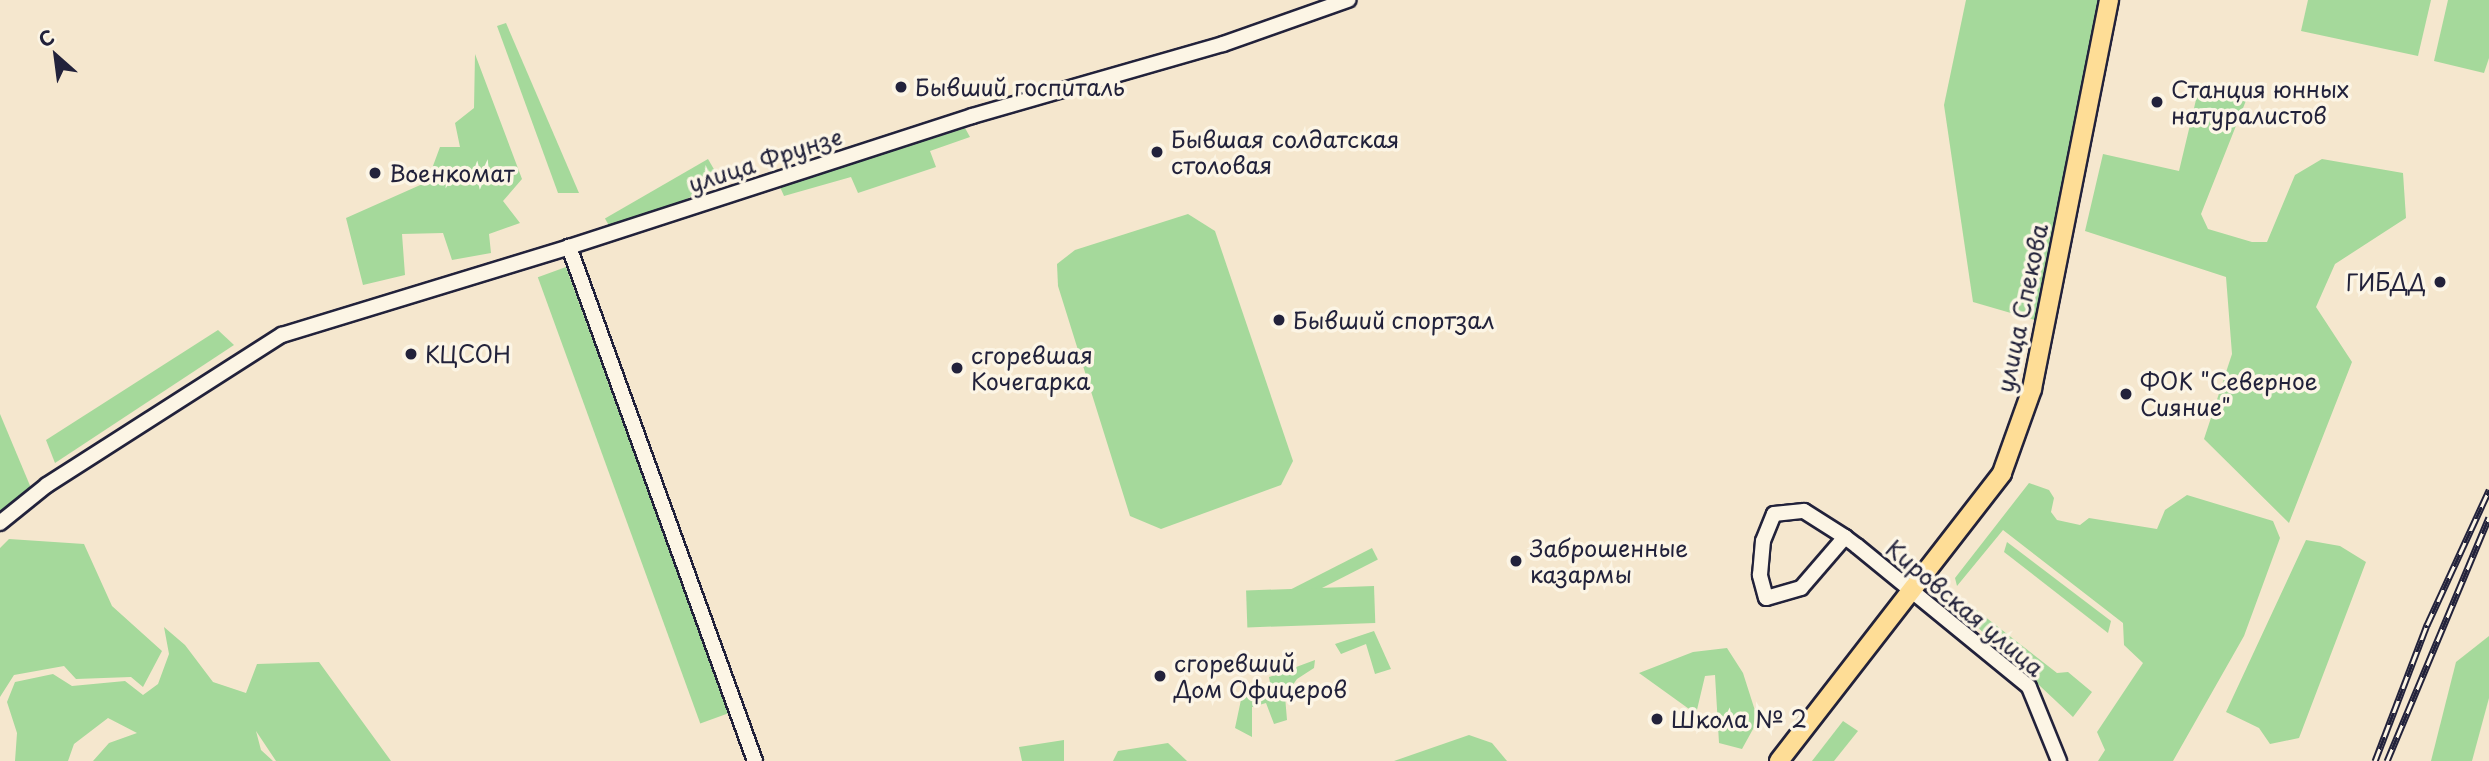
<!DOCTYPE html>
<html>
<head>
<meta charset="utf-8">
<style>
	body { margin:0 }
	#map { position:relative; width:2489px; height:761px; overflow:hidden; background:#f5e7ce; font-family:"Playpen Sans",sans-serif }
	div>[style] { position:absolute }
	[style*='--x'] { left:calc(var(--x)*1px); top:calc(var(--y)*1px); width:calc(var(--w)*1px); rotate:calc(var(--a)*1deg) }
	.green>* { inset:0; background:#a5d99b; transform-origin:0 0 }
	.roads { filter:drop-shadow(2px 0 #22223b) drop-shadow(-2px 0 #22223b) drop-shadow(0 2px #22223b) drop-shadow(0 -2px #22223b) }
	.minor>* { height:14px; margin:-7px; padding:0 7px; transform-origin:7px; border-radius:7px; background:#fcf5e5 }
	.major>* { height:18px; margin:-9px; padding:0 9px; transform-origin:9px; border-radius:9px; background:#fedd96 }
	.rail>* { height:7px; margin-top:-3.5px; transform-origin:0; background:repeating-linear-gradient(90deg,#fcf5e5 0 13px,#22223b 0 26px); box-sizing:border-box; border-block:2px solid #22223b }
	.dots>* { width:19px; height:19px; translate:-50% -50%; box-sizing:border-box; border:4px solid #fcf5e5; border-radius:50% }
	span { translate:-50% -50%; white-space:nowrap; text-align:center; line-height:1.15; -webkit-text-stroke:7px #fcf5e5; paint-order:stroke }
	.poi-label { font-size:23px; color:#22223b }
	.left { translate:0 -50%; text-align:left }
	.right { translate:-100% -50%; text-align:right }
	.street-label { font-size:23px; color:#22223b }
	.north { position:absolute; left:21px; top:21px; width:70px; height:70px; -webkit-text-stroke:5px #fcf5e5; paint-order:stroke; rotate:332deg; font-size:19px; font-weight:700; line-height:28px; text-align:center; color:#22223b }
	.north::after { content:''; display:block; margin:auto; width:24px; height:32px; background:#22223b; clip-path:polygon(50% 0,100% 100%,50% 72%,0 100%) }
</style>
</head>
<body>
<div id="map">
	<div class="green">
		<i style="clip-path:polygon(1966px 0,2098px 0,2038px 321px,1973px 302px,1944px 105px)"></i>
		<i style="clip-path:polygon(2308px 0,2431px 0,2418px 56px,2301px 31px)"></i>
		<i style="clip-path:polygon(2448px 0,2489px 0,2489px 58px,2484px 73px,2434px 61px)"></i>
		<i style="clip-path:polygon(506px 23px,579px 193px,558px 193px,497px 26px)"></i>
		<i style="clip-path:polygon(475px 54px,522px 179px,503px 201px,520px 223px,489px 234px,491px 253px,452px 260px,443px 233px,402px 234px,405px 275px,363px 285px,346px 218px,427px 182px,440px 147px,460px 147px,455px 123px,474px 108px)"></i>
		<i style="clip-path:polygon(2200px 83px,2247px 98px,2201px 214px,2208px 229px,2252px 242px,2267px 242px,2295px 175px,2322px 159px,2403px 173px,2406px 218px,2335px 264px,2316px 307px,2352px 362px,2289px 523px,2204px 439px,2232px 354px,2226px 277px,2085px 231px,2103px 154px,2179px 171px)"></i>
		<i style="clip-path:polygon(965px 128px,970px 137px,930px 151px,936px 167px,858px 193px,851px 177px,784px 196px,780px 187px)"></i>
		<i style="left:708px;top:159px;width:24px;height:119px;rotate:60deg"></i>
		<i style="clip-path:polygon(1188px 214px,1215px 231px,1293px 461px,1281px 485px,1161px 529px,1130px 516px,1058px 286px,1057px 264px,1075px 250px)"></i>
		<i style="left:566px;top:267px;width:475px;height:30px;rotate:70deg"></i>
		<i style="clip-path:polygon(218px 330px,234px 345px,55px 463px,46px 440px)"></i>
		<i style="clip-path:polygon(0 414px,31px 488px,0 516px)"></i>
		<i style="clip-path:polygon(2029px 483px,2049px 490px,2054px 498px,2051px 512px,2057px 520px,2080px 525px,2089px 518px,2157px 529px,2165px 510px,2187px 495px,2273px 521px,2280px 538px,2244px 636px,2173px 761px,2098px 761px,2105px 750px,2097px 732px,2143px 663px,2124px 645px,2123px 623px,2003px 530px,1957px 586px,1955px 578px)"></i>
		<i style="clip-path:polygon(9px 539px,84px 544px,112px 606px,162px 651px,143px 687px,131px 677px,76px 679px,64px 666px,14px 675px,0 697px,0 548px)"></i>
		<i style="clip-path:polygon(2306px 540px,2340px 546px,2366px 562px,2299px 738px,2270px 744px,2259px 728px,2226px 712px)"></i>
		<i style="clip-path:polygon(2007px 542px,2111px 621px,2108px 633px,2004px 552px)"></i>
		<i style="left:1372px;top:548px;width:13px;height:134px;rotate:63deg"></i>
		<i style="left:1374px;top:586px;width:37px;height:128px;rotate:88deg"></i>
		<i style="clip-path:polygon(1961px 598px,2057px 673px,2068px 672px,2092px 692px,2073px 717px,1954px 605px)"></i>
		<i style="clip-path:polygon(164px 627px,185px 645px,213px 682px,246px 693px,257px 664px,319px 662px,391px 761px,276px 761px,256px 731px,261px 750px,273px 761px,93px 761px,109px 743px,137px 733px,108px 718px,74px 744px,68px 761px,15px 761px,17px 733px,7px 702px,15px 682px,53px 674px,72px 686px,125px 681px,143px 695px,158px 684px,169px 654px)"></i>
		<i style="clip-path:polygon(1374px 631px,1391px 669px,1375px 674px,1366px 644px,1341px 654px,1335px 644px)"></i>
		<i style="clip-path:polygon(2489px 636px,2489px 698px,2472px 761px,2431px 761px,2456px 662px)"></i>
		<i style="clip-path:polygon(1727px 648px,1743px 673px,1758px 720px,1742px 749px,1719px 743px,1715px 675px,1705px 676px,1696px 714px,1639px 673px,1693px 652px)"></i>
		<i style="clip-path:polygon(1315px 660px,1314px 668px,1297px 679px,1285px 696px,1287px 720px,1274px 724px,1266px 703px,1252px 707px,1252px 737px,1235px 728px,1242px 695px,1272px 693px,1269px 677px)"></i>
		<i style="clip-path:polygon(1843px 721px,1858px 731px,1834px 761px,1812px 761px)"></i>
		<i style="clip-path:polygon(1469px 735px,1492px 743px,1507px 761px,1394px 761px)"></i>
		<i style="clip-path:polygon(1064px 740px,1064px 761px,1022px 761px,1019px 747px)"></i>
		<i style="clip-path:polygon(1168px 743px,1187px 761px,1113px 761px,1118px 751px)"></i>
	</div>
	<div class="roads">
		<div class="minor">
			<i style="--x:0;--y:523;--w:60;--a:-39"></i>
			<i style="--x:47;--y:485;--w:279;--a:-32.6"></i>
			<i style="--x:282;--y:335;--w:300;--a:-17"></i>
			<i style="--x:1845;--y:537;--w:67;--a:130.8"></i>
			<i style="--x:1801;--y:588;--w:36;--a:164"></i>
			<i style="--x:1766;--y:598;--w:24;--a:-105"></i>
			<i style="--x:1760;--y:575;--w:34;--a:-85"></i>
			<i style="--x:1763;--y:541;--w:29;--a:-68"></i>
			<i style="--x:1774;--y:514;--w:30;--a:-6"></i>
			<i style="--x:1804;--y:511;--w:49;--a:32.4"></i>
			<i style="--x:1845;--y:537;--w:15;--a:37"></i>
			<i style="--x:1857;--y:546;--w:222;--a:39.3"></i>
			<i style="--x:2029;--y:687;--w:80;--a:67.9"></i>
			<i style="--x:755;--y:761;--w:547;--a:-109.89"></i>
			<i style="--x:569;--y:247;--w:424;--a:-18"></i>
			<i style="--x:972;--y:116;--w:261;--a:-16"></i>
			<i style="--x:1223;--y:44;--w:133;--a:-19.4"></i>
		</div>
		<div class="major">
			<i style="--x:1779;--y:761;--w:364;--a:-52.2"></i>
			<i style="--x:2002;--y:473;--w:89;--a:-70.3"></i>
			<i style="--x:2032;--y:389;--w:397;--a:-78.8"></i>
		</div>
	</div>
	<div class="rail">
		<i style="--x:2375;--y:761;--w:146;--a:-69.1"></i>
		<i style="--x:2427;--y:625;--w:149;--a:-65.3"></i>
		<i style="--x:2387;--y:761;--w:264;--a:-67.3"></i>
	</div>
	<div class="dots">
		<i style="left:901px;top:87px;background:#22223b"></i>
		<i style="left:2157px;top:102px;background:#22223b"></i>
		<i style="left:1157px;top:152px;background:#22223b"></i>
		<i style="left:375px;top:173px;background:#22223b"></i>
		<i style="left:2440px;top:282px;background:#22223b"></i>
		<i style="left:1279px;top:320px;background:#22223b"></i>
		<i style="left:411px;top:354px;background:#22223b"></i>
		<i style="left:957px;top:368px;background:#22223b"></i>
		<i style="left:2126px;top:394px;background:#22223b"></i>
		<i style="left:1516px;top:561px;background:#22223b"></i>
		<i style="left:1160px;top:676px;background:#22223b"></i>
		<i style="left:1657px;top:719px;background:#22223b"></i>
	</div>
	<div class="poi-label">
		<span class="left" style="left:915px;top:87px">Бывший госпиталь</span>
		<span class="left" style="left:2171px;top:102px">Станция юнных<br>натуралистов</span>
		<span class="left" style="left:1171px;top:152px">Бывшая солдатская<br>столовая</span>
		<span class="left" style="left:389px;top:173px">Военкомат</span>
		<span class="right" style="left:2426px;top:282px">ГИБДД</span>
		<span class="left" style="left:1293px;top:320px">Бывший спортзал</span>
		<span class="left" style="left:425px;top:354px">КЦСОН</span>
		<span class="left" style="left:971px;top:368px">сгоревшая<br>Кочегарка</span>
		<span class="left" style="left:2140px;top:394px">ФОК "Северное<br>Сияние"</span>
		<span class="left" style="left:1530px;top:561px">Заброшенные<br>казармы</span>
		<span class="left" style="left:1174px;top:676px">сгоревший<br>Дом Офицеров</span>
		<span class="left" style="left:1671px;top:719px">Школа № 2</span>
	</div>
	<div class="street-label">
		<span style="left:765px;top:160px;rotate:-18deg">улица Фрунзе</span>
		<span style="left:2022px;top:308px;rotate:-78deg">улица Спекова</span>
		<span style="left:1965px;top:608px;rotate:40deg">Кировская улица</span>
	</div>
	<div class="north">С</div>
</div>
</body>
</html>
